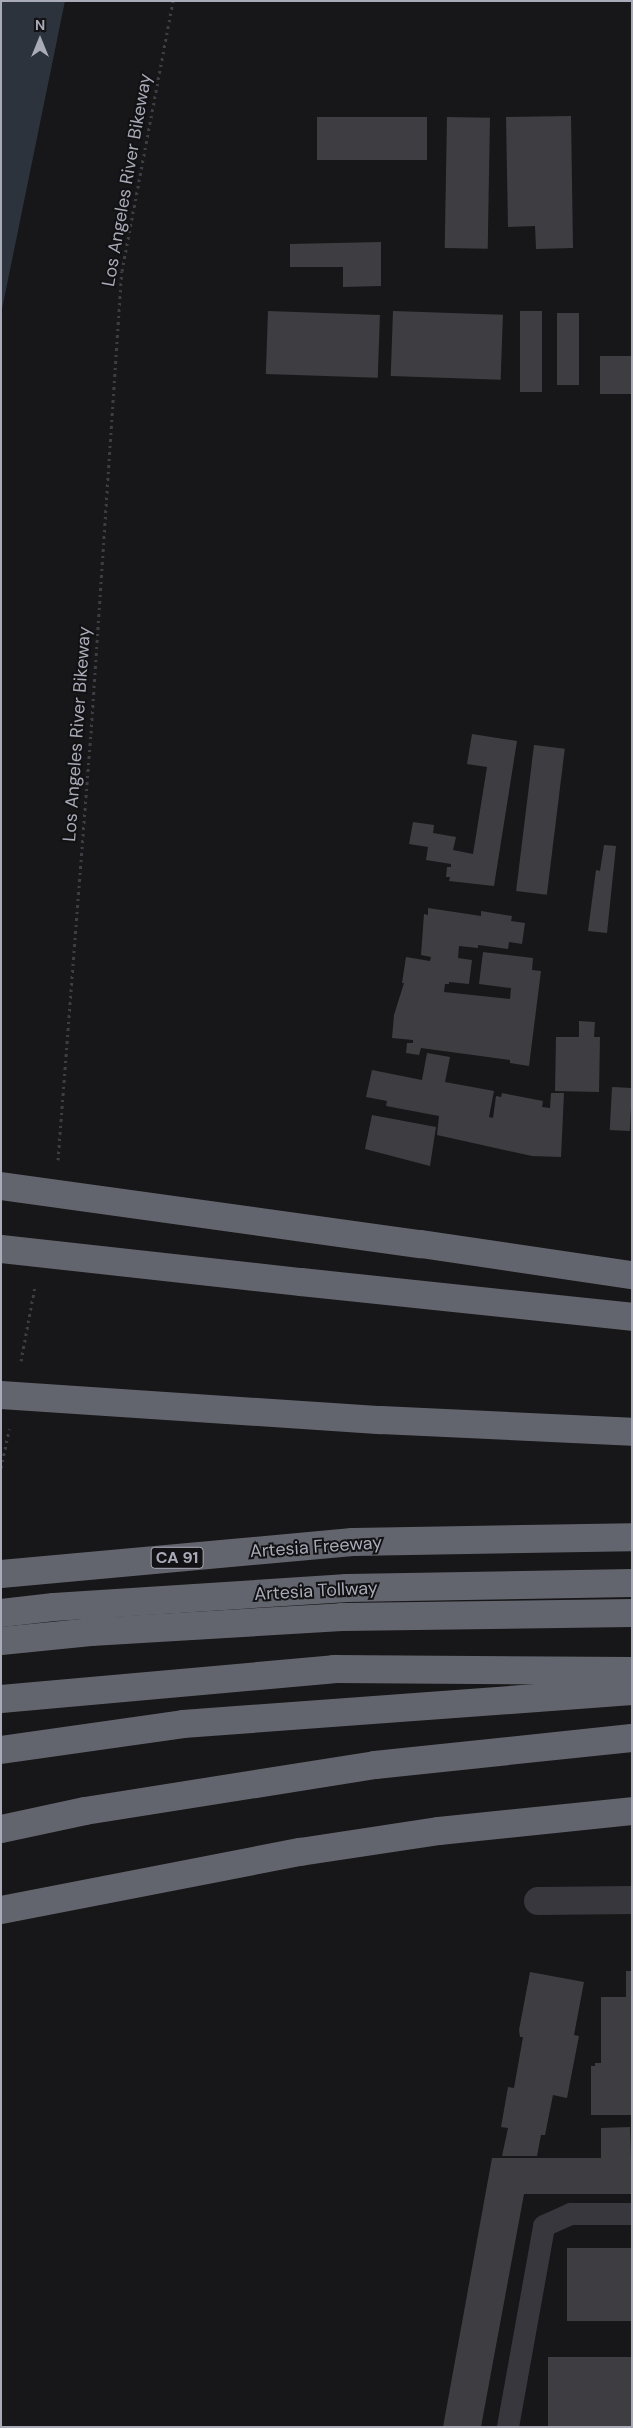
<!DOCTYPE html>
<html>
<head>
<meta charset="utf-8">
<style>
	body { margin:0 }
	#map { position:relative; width:633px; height:2428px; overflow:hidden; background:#171618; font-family:"DM Sans",sans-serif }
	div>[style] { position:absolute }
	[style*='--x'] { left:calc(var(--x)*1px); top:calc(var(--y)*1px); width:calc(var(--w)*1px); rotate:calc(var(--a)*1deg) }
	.water>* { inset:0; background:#2c333c }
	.building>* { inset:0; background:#3e3e42; transform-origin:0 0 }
	.path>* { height:3px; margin-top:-1.5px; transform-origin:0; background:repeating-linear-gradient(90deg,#3d3e44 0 2.5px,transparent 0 6.5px) }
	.service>* { height:22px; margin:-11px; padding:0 11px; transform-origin:11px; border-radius:11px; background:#37373d }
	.minor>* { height:28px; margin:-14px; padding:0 14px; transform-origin:14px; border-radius:14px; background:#37373d }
	.motorway>* { height:28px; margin:-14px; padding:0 14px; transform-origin:14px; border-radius:14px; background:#63656e }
	.motorway-bridge>* { height:28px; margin:-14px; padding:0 14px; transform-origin:14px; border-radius:14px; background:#63656e }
	span { translate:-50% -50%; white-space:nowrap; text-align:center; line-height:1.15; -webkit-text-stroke:4px #121113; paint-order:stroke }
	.shield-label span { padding:1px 4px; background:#121113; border:1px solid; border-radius:4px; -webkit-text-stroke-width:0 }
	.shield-label { font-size:16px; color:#a9abb8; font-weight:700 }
	.street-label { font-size:18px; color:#a9abb8 }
	.frame { position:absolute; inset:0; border:2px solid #a9abb8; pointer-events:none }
	.north { position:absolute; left:15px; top:15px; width:50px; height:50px; -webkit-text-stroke:4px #121113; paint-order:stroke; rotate:0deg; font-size:14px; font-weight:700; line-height:20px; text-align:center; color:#a9abb8 }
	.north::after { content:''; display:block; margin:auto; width:18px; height:22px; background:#a9abb8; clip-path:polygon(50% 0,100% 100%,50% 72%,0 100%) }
</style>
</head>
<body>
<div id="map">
	<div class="water">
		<i style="clip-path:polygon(1px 1px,65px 1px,1px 314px)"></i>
	</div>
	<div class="building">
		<i style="clip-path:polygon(571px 116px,573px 248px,536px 249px,535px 226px,508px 227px,506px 117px)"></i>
		<i style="left:427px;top:117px;width:43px;height:110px;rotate:90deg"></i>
		<i style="left:447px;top:117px;width:43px;height:131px;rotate:1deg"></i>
		<i style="clip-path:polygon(381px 242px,381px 286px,343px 287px,343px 267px,290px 267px,290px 244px)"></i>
		<i style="left:268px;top:311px;width:112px;height:63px;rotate:2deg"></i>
		<i style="left:393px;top:311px;width:110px;height:65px;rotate:2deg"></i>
		<i style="left:520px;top:311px;width:22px;height:81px"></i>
		<i style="left:557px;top:313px;width:22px;height:72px"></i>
		<i style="left:600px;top:356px;width:32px;height:38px"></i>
		<i style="clip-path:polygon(472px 734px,517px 741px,494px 886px,449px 881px,450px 877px,446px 877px,447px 867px,451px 867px,451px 864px,426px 860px,428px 847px,409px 844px,413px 822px,434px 825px,433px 833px,456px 837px,453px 850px,473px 854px,487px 767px,467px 764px)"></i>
		<i style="left:534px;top:745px;width:31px;height:147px;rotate:7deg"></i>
		<i style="clip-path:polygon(604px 845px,616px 846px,607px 933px,588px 931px,596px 870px,600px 871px)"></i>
		<i style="clip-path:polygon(428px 908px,481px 916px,481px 911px,512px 916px,511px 921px,525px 923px,522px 944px,509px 942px,508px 949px,478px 945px,478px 948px,459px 946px,458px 958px,472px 960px,469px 984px,449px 982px,449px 984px,445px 984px,444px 992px,510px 999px,511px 988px,479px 984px,483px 952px,533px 958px,532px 970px,541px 971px,529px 1066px,510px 1063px,510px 1060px,421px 1048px,419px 1055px,406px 1053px,407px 1043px,413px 1043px,413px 1040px,392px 1038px,394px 1015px,404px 983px,402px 983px,406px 957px,430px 961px,431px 957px,421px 955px,424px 914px,428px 915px)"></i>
		<i style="clip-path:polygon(579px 1021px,595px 1022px,594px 1037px,600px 1037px,599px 1092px,555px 1091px,556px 1037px,579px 1037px)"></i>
		<i style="clip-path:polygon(427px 1053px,450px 1057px,445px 1082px,494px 1091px,489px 1117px,493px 1118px,496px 1096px,501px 1097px,502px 1093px,543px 1101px,542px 1107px,550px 1108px,551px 1093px,564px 1093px,561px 1157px,532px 1156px,437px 1135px,439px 1116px,386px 1106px,387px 1101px,366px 1097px,372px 1070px,422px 1080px)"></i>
		<i style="left:612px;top:1087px;width:20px;height:43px;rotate:3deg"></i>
		<i style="clip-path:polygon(372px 1115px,436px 1127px,430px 1166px,365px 1149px)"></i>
		<i style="clip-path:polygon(626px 1971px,632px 1971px,632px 2115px,591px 2115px,591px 2066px,595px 2066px,595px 2063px,601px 2063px,601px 1997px,626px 1997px)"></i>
		<i style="clip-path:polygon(530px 1972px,584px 1982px,574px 2035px,579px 2036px,567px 2098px,553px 2095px,545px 2135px,541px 2135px,537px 2156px,502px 2156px,508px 2128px,501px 2127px,508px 2087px,514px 2088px,523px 2037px,520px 2037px,519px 2030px)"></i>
		<i style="clip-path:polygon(630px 2127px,632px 2194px,524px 2194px,481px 2427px,443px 2427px,492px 2158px,601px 2158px,601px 2128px)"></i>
		<i style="left:632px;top:2248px;width:73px;height:65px;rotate:90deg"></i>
		<i style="left:632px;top:2357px;width:70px;height:84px;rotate:90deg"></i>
	</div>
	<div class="path">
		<i style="--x:58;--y:1160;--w:428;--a:-85.6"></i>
		<i style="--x:91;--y:733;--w:463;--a:-86.2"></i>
		<i style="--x:122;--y:271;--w:275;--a:-79.3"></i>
		<i style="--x:21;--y:1361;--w:76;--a:-79.4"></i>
		<i style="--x:1;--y:1468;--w:40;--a:-78"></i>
	</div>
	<div class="service">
		<i style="--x:508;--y:2427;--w:204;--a:-79.8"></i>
		<i style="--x:544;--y:2226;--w:30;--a:-24"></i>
		<i style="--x:571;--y:2214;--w:61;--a:0"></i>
	</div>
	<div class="minor">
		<i style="--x:538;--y:1901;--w:94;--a:-0.6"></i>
	</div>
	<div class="motorway">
		<i style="--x:421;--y:1244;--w:213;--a:8.4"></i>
		<i style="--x:301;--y:1282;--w:333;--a:6"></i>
		<i style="--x:381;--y:1420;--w:251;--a:2.7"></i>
		<i style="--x:1;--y:1574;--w:353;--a:-5.2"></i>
		<i style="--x:353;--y:1542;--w:279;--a:-1"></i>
		<i style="--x:1;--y:1613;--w:53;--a:-6.5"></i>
		<i style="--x:54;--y:1607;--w:294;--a:-3.7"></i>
		<i style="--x:347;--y:1588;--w:285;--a:-1"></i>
		<i style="--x:1;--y:1641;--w:90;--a:-5.7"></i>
		<i style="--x:91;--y:1632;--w:251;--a:-3.4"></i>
		<i style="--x:342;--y:1617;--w:290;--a:-0.8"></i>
		<i style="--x:1;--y:1699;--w:334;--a:-5.1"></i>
		<i style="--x:334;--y:1669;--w:298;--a:0.4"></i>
		<i style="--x:1;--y:1750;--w:184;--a:-8.1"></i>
		<i style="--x:183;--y:1724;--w:450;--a:-4.2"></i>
		<i style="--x:1;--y:1829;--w:86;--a:-12.1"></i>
		<i style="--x:85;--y:1811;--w:294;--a:-9"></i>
		<i style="--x:375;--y:1765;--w:258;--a:-6"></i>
		<i style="--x:1;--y:1910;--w:305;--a:-11"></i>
		<i style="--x:300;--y:1852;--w:141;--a:-8.6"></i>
		<i style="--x:439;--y:1831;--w:194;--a:-5.9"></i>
	</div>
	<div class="motorway-bridge">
		<i style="--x:1;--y:1186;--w:424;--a:7.9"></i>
		<i style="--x:1;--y:1249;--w:302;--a:6.3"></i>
		<i style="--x:1;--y:1395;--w:381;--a:3.8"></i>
	</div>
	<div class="shield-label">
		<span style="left:177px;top:1558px">CA 91</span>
	</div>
	<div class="street-label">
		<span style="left:127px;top:180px;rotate:-80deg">Los Angeles River Bikeway</span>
		<span style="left:77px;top:734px;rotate:-86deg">Los Angeles River Bikeway</span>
		<span style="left:316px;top:1547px;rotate:-4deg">Artesia Freeway</span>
		<span style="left:316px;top:1591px;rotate:-3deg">Artesia Tollway</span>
	</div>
	<div class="frame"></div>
	<div class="north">N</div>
</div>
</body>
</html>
